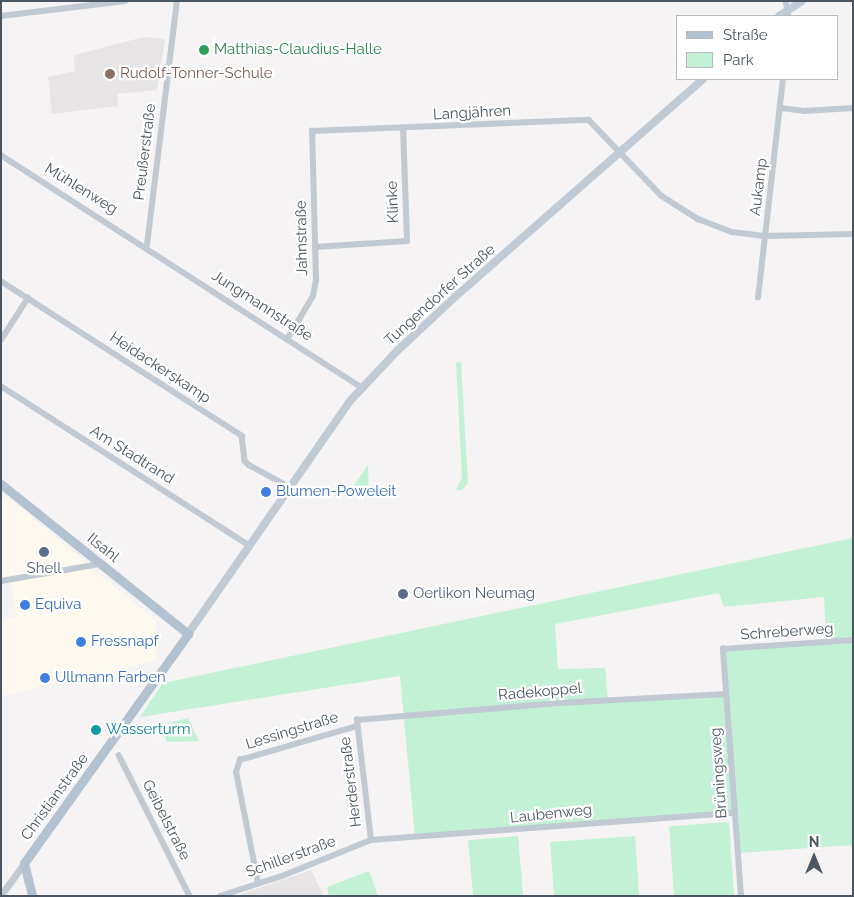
<!DOCTYPE html>
<html>
<head>
<meta charset="utf-8">
<style>
	body { margin:0 }
	#map { position:relative; width:854px; height:897px; overflow:hidden; background:#f5f3f3; font-family:Raleway,sans-serif }
	div>[style] { position:absolute }
	[style*='--x'] { left:calc(var(--x)*1px); top:calc(var(--y)*1px); width:calc(var(--w)*1px); rotate:calc(var(--a)*1deg) }
	.commercial>* { inset:0; background:#fdf9ef }
	.education>* { inset:0; background:#e6e4e5 }
	.green>* { inset:0; background:#c3f1d5; transform-origin:0 0 }
	.minor>* { height:5.5px; margin:-2.75px; padding:0 2.75px; transform-origin:2.75px; border-radius:2.75px; background:#c1cad2 }
	.tertiary>* { height:7px; margin:-3.5px; padding:0 3.5px; transform-origin:3.5px; border-radius:3.5px; background:#c1cad2 }
	.secondary>* { height:8px; margin:-4px; padding:0 4px; transform-origin:4px; border-radius:4px; background:#c1cbd6 }
	.primary>* { height:9px; margin:-4.5px; padding:0 4.5px; transform-origin:4.5px; border-radius:4.5px; background:#b3c2d1 }
	.dots>* { width:14px; height:14px; translate:-50% -50%; box-sizing:border-box; border:2px solid #fff; border-radius:50% }
	span { translate:-50% -50%; white-space:nowrap; text-align:center; line-height:1.15; -webkit-text-stroke:4.5px #fff; paint-order:stroke }
	.leisure-label { font-size:15px; color:#27864d }
	.left { translate:0 -50%; text-align:left }
	.education-label { font-size:15px; color:#785e54 }
	.street-label { font-size:15px; color:#4a5661 }
	.shop-label { font-size:15px; color:#366cbe }
	.service-label { font-size:15px; color:#4e5e75 }
	.culture-label { font-size:15px; color:#0d838f }
	.frame { position:absolute; inset:0; border:2px solid #4a5661; pointer-events:none }
	.legend { position:absolute; left:676px; top:15px; width:162px; height:65px; box-sizing:border-box; background:#fff; border:1px solid #b7bbc0; margin:0; padding:6px 9px; list-style:none; font-size:15px; color:#4a5661 }
	.legend li { display:flex; align-items:center; gap:10px; height:25px }
	.legend b { width:25px; border:1px solid #b7bbc0 }
	.north { position:absolute; left:789px; top:832px; width:50px; height:50px; -webkit-text-stroke:4px #fff; paint-order:stroke; rotate:0deg; font-size:14px; font-weight:700; line-height:20px; text-align:center; color:#4a5661 }
	.north::after { content:''; display:block; margin:auto; width:18px; height:22px; background:#4a5661; clip-path:polygon(50% 0,100% 100%,50% 72%,0 100%) }
</style>
</head>
<body>
<div id="map">
	<div class="commercial">
		<i style="clip-path:polygon(6px 496px,156px 621px,156px 660px,1px 696px,1px 619px,16px 617px,11px 578px,1px 579px,1px 503px)"></i>
	</div>
	<div class="education">
		<i style="clip-path:polygon(144px 37px,165px 39px,157px 90px,117px 94px,118px 106px,52px 114px,48px 77px,75px 71px,74px 55px)"></i>
		<i style="clip-path:polygon(311px 870px,324px 896px,236px 896px)"></i>
	</div>
	<div class="green">
		<i style="clip-path:polygon(461px 362px,468px 483px,462px 490px,456px 490px,462px 477px,456px 363px)"></i>
		<i style="clip-path:polygon(368px 465px,369px 492px,352px 492px,352px 488px)"></i>
		<i style="clip-path:polygon(evenodd,853px 538px,853px 845px,738px 853px,734px 814px,415px 837px,400px 676px,140px 717px,163px 683px,853px 538px,719px 593px,724px 607px,824px 597px,826px 642px,723px 649px,726px 694px,608px 700px,605px 668px,558px 669px,555px 624px,719px 593px)"></i>
		<i style="clip-path:polygon(188px 718px,199px 741px,167px 742px,161px 725px)"></i>
		<i style="left:729px;top:822px;width:74px;height:60px;rotate:86deg"></i>
		<i style="left:518px;top:836px;width:60px;height:50px;rotate:85deg"></i>
		<i style="left:635px;top:836px;width:59px;height:85px;rotate:86deg"></i>
		<i style="clip-path:polygon(369px 871px,378px 896px,329px 896px,327px 887px)"></i>
	</div>
	<div class="minor">
		<i style="--x:786;--y:1;--w:15;--a:79"></i>
		<i style="--x:1;--y:16;--w:125;--a:-6.9"></i>
		<i style="--x:781;--y:108;--w:23;--a:7"></i>
		<i style="--x:804;--y:111;--w:49;--a:-3.5"></i>
		<i style="--x:1;--y:155;--w:431;--a:32.8"></i>
		<i style="--x:147;--y:245;--w:246;--a:-83"></i>
		<i style="--x:315;--y:247;--w:92;--a:-3.7"></i>
		<i style="--x:407;--y:241;--w:112;--a:-92"></i>
		<i style="--x:1;--y:281;--w:287;--a:32.7"></i>
		<i style="--x:242;--y:436;--w:25;--a:83"></i>
		<i style="--x:245;--y:461;--w:6;--a:45"></i>
		<i style="--x:249;--y:465;--w:44;--a:28.3"></i>
		<i style="--x:758;--y:298;--w:220;--a:-83.5"></i>
		<i style="--x:288;--y:338;--w:49;--a:-59.2"></i>
		<i style="--x:313;--y:296;--w:16;--a:-79"></i>
		<i style="--x:316;--y:280;--w:149;--a:-91.5"></i>
		<i style="--x:312;--y:131;--w:277;--a:-2.3"></i>
		<i style="--x:589;--y:120;--w:105;--a:46.2"></i>
		<i style="--x:662;--y:196;--w:43;--a:32.6"></i>
		<i style="--x:698;--y:219;--w:36;--a:21"></i>
		<i style="--x:732;--y:232;--w:33;--a:7"></i>
		<i style="--x:765;--y:236;--w:88;--a:-1.3"></i>
		<i style="--x:1;--y:340;--w:50;--a:-57.3"></i>
		<i style="--x:1;--y:386;--w:295;--a:32.7"></i>
		<i style="--x:1;--y:581;--w:100;--a:-9.7"></i>
		<i style="--x:119;--y:755;--w:158;--a:63.3"></i>
		<i style="--x:371;--y:840;--w:121;--a:-96.7"></i>
		<i style="--x:357;--y:720;--w:203;--a:-4.8"></i>
		<i style="--x:559;--y:703;--w:167;--a:-3.1"></i>
		<i style="--x:258;--y:883;--w:113;--a:-101.2"></i>
		<i style="--x:236;--y:772;--w:13;--a:-72"></i>
		<i style="--x:240;--y:760;--w:122;--a:-16.2"></i>
		<i style="--x:220;--y:896;--w:65;--a:-17.9"></i>
		<i style="--x:282;--y:876;--w:96;--a:-22"></i>
		<i style="--x:371;--y:840;--w:364;--a:-4.3"></i>
		<i style="--x:741;--y:896;--w:248;--a:-94.2"></i>
		<i style="--x:723;--y:649;--w:130;--a:-4"></i>
	</div>
	<div class="tertiary">
		<i style="--x:1;--y:895;--w:39;--a:-54"></i>
	</div>
	<div class="secondary">
		<i style="--x:779;--y:16;--w:27;--a:-33"></i>
		<i style="--x:188;--y:634;--w:282;--a:-55.2"></i>
		<i style="--x:349;--y:402;--w:70;--a:-46.7"></i>
		<i style="--x:397;--y:351;--w:79;--a:-43"></i>
		<i style="--x:455;--y:297;--w:330;--a:-41.3"></i>
	</div>
	<div class="primary">
		<i style="--x:1;--y:484;--w:240;--a:38.7"></i>
		<i style="--x:188;--y:634;--w:282;--a:125.6"></i>
		<i style="--x:24;--y:863;--w:34;--a:76"></i>
	</div>
	<div class="dots">
		<i style="left:204px;top:50px;background:#2e9e5b"></i>
		<i style="left:110px;top:74px;background:#8d6e63"></i>
		<i style="left:266px;top:492px;background:#3f7fe0"></i>
		<i style="left:44px;top:552px;background:#5c6f8a"></i>
		<i style="left:403px;top:594px;background:#5c6f8a"></i>
		<i style="left:25px;top:605px;background:#3f7fe0"></i>
		<i style="left:81px;top:642px;background:#3f7fe0"></i>
		<i style="left:45px;top:678px;background:#3f7fe0"></i>
		<i style="left:96px;top:730px;background:#0f9aa8"></i>
	</div>
	<div class="leisure-label">
		<span class="left" style="left:214px;top:50px">Matthias-Claudius-Halle</span>
	</div>
	<div class="education-label">
		<span class="left" style="left:120px;top:74px">Rudolf-Tonner-Schule</span>
	</div>
	<div class="street-label">
		<span style="left:472px;top:113px;rotate:-3deg">Langjähren</span>
		<span style="left:145px;top:152px;rotate:-83deg">Preußerstraße</span>
		<span style="left:759px;top:187px;rotate:-83deg">Aukamp</span>
		<span style="left:81px;top:189px;rotate:32deg">Mühlenweg</span>
		<span style="left:393px;top:202px;rotate:-92deg">Klinke</span>
		<span style="left:302px;top:238px;rotate:-91deg">Jahnstraße</span>
		<span style="left:440px;top:295px;rotate:-42deg">Tungendorfer Straße</span>
		<span style="left:262px;top:306px;rotate:33deg">Jungmannstraße</span>
		<span style="left:160px;top:368px;rotate:33deg">Heidackerskamp</span>
		<span style="left:132px;top:455px;rotate:32deg">Am Stadtrand</span>
		<span style="left:103px;top:548px;rotate:39deg">Ilsahl</span>
		<span style="left:787px;top:632px;rotate:-4deg">Schreberweg</span>
		<span style="left:540px;top:692px;rotate:-5deg">Radekoppel</span>
		<span style="left:292px;top:731px;rotate:-17deg">Lessingstraße</span>
		<span style="left:719px;top:773px;rotate:-94deg">Brüningsweg</span>
		<span style="left:351px;top:782px;rotate:-97deg">Herderstraße</span>
		<span style="left:55px;top:797px;rotate:-54deg">Christianstraße</span>
		<span style="left:551px;top:814px;rotate:-6deg">Laubenweg</span>
		<span style="left:166px;top:820px;rotate:63deg">Geibelstraße</span>
		<span style="left:291px;top:857px;rotate:-20deg">Schillerstraße</span>
	</div>
	<div class="shop-label">
		<span class="left" style="left:276px;top:492px">Blumen-Poweleit</span>
		<span class="left" style="left:35px;top:605px">Equiva</span>
		<span class="left" style="left:91px;top:642px">Fressnapf</span>
		<span class="left" style="left:55px;top:678px">Ullmann Farben</span>
	</div>
	<div class="service-label">
		<span style="left:44px;top:569px">Shell</span>
		<span class="left" style="left:413px;top:594px">Oerlikon Neumag</span>
	</div>
	<div class="culture-label">
		<span class="left" style="left:106px;top:730px">Wasserturm</span>
	</div>
	<div class="frame"></div>
	<ul class="legend">
	<li><b style="height:6px;background:#b3c2d1"></b>Straße</li>
	<li><b style="height:14px;background:#c3f1d5"></b>Park</li>
	</ul>
	<div class="north">N</div>
</div>
</body>
</html>
